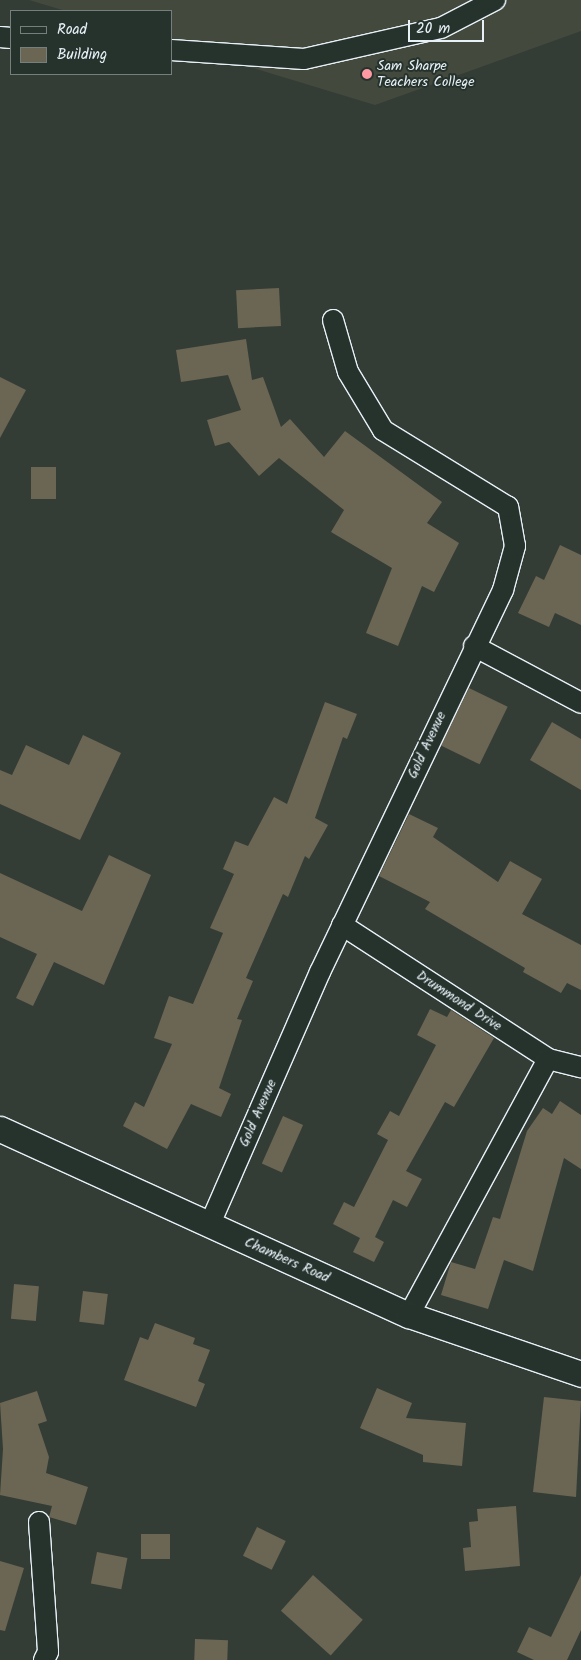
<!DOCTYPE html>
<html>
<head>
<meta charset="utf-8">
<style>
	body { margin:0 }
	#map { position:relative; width:581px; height:1660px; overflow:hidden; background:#343d35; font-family:Kalam,sans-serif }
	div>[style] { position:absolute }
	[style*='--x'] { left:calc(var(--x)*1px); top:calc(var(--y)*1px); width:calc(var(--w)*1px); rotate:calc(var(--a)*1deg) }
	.built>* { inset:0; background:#44493e }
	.building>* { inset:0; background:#6b6553; transform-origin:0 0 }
	.roads { filter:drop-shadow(1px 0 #e8f1f8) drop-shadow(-1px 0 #e8f1f8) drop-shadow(0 1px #e8f1f8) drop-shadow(0 -1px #e8f1f8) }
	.minor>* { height:20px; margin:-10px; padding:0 10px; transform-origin:10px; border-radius:10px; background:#26332d }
	.tertiary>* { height:25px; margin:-12.5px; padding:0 12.5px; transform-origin:12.5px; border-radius:12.5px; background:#26332d }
	.dots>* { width:14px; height:14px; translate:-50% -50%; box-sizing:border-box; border:2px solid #26332d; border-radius:50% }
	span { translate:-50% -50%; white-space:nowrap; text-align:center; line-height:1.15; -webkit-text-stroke:4px #26332d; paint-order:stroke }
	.poi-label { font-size:14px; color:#e8f1f8 }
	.left { translate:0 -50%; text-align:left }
	.street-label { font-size:14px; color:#e8f1f8 }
	.legend { position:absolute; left:10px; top:10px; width:162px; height:65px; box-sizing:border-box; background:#26332d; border:1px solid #747f7e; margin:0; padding:6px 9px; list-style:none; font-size:15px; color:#e8f1f8 }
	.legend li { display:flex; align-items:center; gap:10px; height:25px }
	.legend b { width:25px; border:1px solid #747f7e }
	.scale { position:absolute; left:408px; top:20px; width:76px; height:22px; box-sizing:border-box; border:2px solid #e8f1f8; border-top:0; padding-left:6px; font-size:15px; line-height:18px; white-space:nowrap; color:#e8f1f8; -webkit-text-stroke:4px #26332d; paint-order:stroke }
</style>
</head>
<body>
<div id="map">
	<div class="built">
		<i style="clip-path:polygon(29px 0,581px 0,581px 31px,375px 105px,171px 43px,171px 11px,66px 11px)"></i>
	</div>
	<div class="building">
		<i style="left:279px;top:288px;width:38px;height:43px;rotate:87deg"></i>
		<i style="clip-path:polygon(246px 339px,252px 380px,263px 377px,281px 427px,290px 419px,324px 457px,345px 431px,442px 502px,427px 523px,459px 543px,434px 592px,422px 586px,398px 646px,366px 633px,392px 568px,331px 532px,344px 510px,279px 458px,259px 476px,229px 442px,215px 446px,207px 420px,241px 410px,228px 375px,181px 382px,176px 350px)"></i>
		<i style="clip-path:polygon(0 377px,26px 390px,0 438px)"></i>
		<i style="left:31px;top:467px;width:25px;height:32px"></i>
		<i style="clip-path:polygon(560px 545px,581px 555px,581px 625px,555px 613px,549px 627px,518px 613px,536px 576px,544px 580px)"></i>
		<i style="left:469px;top:688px;width:43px;height:64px;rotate:26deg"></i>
		<i style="clip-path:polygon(325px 702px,357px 714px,347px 739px,343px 737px,315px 818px,328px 825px,309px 859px,305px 856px,288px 897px,283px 894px,246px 978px,253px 981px,237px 1019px,242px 1020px,219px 1088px,231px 1094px,221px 1117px,191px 1104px,167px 1149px,123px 1126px,135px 1102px,144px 1107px,172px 1044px,154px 1038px,169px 996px,193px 1004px,223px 933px,210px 928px,234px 874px,223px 869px,235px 841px,248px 846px,274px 797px,287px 804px)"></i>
		<i style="clip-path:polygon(552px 722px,581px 739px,581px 790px,530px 760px)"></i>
		<i style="clip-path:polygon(83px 735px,121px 753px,80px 840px,0 804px,0 770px,12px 775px,26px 745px,69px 765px)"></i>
		<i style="clip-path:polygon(409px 814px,438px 828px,433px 837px,498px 882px,510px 861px,542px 879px,522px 914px,581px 945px,581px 990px,567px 983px,561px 993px,523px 972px,525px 968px,425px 909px,430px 902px,379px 876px)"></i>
		<i style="clip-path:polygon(109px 855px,151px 875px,104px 985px,54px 962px,33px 1006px,16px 998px,37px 954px,0 937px,0 873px,82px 911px)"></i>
		<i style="clip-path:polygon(430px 1009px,447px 1017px,451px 1010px,494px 1038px,454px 1107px,445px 1102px,406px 1171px,422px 1179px,407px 1207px,393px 1200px,375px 1237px,384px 1242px,374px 1262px,353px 1252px,360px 1238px,333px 1224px,344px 1202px,354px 1207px,388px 1140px,377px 1134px,390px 1111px,399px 1116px,436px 1045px,417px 1035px)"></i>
		<i style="clip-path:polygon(560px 1101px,581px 1115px,581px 1169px,564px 1158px,533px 1271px,504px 1260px,488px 1309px,441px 1295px,451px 1262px,475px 1269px,493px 1217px,500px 1219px,527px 1131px,543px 1108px,552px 1114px)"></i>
		<i style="left:283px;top:1116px;width:22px;height:52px;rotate:24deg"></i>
		<i style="left:14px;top:1284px;width:25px;height:35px;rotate:5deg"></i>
		<i style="left:83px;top:1291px;width:25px;height:31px;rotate:7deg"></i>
		<i style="clip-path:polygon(155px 1323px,195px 1338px,193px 1344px,210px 1350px,198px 1381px,205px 1384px,196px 1407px,124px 1380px,140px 1337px,148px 1340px)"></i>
		<i style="clip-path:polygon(377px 1388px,412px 1403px,406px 1418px,466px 1423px,462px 1466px,423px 1462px,423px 1455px,360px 1428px)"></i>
		<i style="clip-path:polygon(37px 1391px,47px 1421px,38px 1424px,49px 1457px,46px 1473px,88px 1487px,76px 1525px,49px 1517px,52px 1506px,0 1495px,3px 1449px,0 1403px)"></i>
		<i style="clip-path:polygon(544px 1397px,581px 1401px,576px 1497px,533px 1492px)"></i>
		<i style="clip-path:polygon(516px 1506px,520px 1566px,465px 1571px,463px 1548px,471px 1547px,469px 1522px,478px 1521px,477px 1509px)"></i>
		<i style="left:257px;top:1527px;width:32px;height:32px;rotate:26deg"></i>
		<i style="left:141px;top:1534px;width:29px;height:25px"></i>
		<i style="left:97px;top:1552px;width:31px;height:32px;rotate:11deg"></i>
		<i style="clip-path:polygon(0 1561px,24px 1568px,5px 1631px,0 1630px)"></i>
		<i style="left:313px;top:1575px;width:67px;height:48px;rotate:42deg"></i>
		<i style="clip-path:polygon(581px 1575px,581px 1630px,567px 1660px,534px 1660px,517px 1652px,529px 1627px,551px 1637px)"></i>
		<i style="left:195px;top:1639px;width:33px;height:21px;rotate:2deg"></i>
	</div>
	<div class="roads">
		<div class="minor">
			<i style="--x:0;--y:37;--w:11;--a:5"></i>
			<i style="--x:171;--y:50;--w:133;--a:3.9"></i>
			<i style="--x:304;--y:59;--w:140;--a:-12.8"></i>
			<i style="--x:441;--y:28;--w:61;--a:-27.4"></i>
			<i style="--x:474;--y:646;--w:121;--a:28"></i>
			<i style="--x:342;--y:925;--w:246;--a:33"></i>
			<i style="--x:548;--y:1059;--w:34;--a:14"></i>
			<i style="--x:209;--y:1226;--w:277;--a:-66.4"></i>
			<i style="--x:320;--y:972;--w:424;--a:-64.4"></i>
			<i style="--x:503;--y:590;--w:46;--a:-74.7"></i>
			<i style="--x:515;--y:546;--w:40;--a:-100"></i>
			<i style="--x:508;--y:507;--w:147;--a:-148.4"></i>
			<i style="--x:383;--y:430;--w:68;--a:-121.1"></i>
			<i style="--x:348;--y:372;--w:54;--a:-106.1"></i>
			<i style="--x:409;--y:1315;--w:291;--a:-61.5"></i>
			<i style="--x:39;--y:1522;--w:130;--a:86"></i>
			<i style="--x:48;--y:1652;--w:9;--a:117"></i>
		</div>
		<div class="tertiary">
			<i style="--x:0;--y:1129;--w:449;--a:24.5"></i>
			<i style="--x:409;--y:1315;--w:182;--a:18.9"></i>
		</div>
	</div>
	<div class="dots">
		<i style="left:367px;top:74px;background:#ff9aa2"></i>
	</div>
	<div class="poi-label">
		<span class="left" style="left:377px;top:74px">Sam Sharpe<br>Teachers College</span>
	</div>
	<div class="street-label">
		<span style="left:427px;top:745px;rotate:-65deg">Gold Avenue</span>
		<span style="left:459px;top:1001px;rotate:33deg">Drummond Drive</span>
		<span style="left:258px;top:1113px;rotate:-66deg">Gold Avenue</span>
		<span style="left:287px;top:1260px;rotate:24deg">Chambers Road</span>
	</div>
	<ul class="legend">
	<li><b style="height:6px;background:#26332d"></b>Road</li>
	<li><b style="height:14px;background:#6b6553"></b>Building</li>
	</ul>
	<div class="scale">20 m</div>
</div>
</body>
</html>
